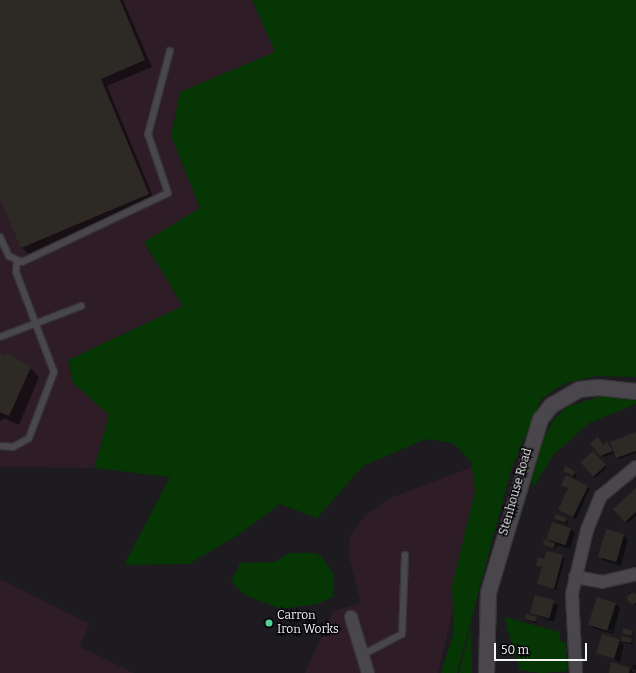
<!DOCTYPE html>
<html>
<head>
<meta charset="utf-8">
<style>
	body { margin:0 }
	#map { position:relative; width:636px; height:673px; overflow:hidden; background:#1d1b1f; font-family:Bitter,serif }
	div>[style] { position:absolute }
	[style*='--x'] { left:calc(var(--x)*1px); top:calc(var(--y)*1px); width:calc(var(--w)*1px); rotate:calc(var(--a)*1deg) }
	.industrial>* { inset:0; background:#2e1d27 }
	.green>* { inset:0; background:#053604 }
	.shadow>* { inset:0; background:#0007; transform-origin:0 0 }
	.building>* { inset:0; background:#2d2a26; transform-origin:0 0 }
	.round { border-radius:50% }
	.roads { filter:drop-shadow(1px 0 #373538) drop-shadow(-1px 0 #373538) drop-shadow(0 1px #373538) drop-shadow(0 -1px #373538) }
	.service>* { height:6px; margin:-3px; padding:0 3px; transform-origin:3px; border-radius:3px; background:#49474b }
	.minor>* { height:12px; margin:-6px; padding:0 6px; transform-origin:6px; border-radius:6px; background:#49474b }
	.tertiary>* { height:15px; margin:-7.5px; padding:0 7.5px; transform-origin:7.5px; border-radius:7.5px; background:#49474b }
	.dots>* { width:11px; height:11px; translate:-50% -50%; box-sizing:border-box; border:2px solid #070608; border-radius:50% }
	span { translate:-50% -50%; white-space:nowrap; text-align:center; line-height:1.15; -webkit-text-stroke:3px #070608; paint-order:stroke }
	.street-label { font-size:12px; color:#f4f3f5 }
	.poi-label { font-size:12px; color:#f4f3f5 }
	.left { translate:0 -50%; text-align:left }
	.scale { position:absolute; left:494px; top:643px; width:93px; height:18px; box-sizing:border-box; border:2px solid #f4f3f5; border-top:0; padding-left:5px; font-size:12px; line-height:14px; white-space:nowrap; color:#f4f3f5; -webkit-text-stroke:3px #070608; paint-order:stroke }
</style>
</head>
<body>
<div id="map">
	<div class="industrial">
		<i style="clip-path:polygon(0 0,252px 0,275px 52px,180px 92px,171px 136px,200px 208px,144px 243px,183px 306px,68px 360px,73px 383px,109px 415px,94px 468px,0 467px)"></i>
		<i style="clip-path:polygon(488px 461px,438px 673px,305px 673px,333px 611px,361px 603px,349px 556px,350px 537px,364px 517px,390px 498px)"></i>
		<i style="clip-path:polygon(0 579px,90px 624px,79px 646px,134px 673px,0 673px)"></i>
	</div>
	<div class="green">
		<i style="clip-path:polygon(252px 0,636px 0,636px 377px,596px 376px,565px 383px,541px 399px,511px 470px,457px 673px,441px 673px,454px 632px,452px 586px,475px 491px,471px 461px,453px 443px,426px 439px,363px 466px,317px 518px,280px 504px,238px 535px,189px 564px,124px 565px,170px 477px,94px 468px,109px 415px,73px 383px,68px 360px,183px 306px,144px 242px,200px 208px,171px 136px,180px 92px,275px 52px)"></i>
		<i style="clip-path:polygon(607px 394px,636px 398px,636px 404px,589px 423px,554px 454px,534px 486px,531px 482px,543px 439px,554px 419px,567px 407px)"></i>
		<i style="clip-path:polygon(289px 553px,315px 553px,321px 556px,334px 575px,333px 597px,317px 604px,281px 609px,247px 596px,231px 582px,240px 563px,274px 562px)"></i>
		<i style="clip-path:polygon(504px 617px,559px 632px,561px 642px,566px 642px,567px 671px,541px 673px,520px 670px)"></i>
		<i style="clip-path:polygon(471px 625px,472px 673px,459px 673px)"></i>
	</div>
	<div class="shadow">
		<i style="clip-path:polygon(0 0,123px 0,152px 67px,107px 86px,155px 201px,29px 254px,22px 248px,0 196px)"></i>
		<i style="clip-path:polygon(0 355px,30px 368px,39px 377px,19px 425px,4px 418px,0 421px)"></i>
		<i style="clip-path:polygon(636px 433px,636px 453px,619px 459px,617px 458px)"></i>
		<i style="clip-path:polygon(609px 445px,614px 453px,603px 457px,603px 446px)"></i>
		<i style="left:593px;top:452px;width:21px;height:15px;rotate:49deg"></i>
		<i style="clip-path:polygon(567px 468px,577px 475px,575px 478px,567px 473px)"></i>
		<i style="clip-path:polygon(562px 485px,590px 488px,576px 519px,559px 510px,569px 489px)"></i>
		<i style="clip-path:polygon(636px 490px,636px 516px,627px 523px,615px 509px)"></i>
		<i style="clip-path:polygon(555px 519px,566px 519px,568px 521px,567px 525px)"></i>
		<i style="clip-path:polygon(570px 528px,575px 533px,570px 549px,557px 545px,556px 549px,544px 545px,551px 542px,547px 539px)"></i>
		<i style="clip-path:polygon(624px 535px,628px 540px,621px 566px,604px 561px,599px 556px)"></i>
		<i style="clip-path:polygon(547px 552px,565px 558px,556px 590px,538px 584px,543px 568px,537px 565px,545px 560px)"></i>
		<i style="clip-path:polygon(629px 592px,636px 594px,636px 605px,627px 601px)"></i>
		<i style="clip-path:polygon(536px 596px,558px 605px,554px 622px,531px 613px)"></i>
		<i style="clip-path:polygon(evenodd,615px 603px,620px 608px,613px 634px,595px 629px,591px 625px,615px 603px,595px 625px,613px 631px,613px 632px,595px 627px,595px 625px)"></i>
		<i style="clip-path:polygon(536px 618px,537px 624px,525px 619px)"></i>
		<i style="clip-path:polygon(632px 632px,633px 637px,623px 633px)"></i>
		<i style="clip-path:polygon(623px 637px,632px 639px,633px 645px,622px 642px)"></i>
		<i style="clip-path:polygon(620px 640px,624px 645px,620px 662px,598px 652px)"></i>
		<i style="clip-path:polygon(633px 664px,636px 665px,636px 670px,632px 668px)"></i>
		<i style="clip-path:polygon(630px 668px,634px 673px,610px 673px)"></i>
	</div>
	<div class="building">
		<i style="clip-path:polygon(0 0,120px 0,145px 60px,101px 79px,149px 194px,21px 248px,0 199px)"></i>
		<i style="clip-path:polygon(6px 352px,31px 367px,9px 416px,0 412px,0 354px,5px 356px)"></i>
		<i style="clip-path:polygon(636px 432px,636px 451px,616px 458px,610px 442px)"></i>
		<i style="clip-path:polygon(598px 437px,603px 445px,607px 442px,613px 451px,600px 456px,590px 443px)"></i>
		<i style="left:593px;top:451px;width:19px;height:17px;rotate:47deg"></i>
		<i style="clip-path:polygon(566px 466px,575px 472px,573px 476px,563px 471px)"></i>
		<i style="clip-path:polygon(566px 475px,588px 486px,573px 517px,558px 510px,568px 488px,561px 485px)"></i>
		<i style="clip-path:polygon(636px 488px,636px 512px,625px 522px,613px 509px)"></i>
		<i style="left:556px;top:514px;width:12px;height:5px;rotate:20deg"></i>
		<i style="left:552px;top:522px;width:20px;height:18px;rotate:18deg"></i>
		<i style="left:606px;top:529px;width:19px;height:29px;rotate:16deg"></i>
		<i style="clip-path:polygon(544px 539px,555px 543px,554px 548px,543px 545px)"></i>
		<i style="clip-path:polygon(547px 551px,563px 555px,554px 589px,537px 584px,542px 567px,536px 566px,538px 557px,544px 559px)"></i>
		<i class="round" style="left:626.5px;top:592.5px;width:11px;height:11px"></i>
		<i style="left:535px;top:595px;width:20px;height:19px;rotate:15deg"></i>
		<i style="left:597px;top:597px;width:20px;height:29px;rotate:18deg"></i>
		<i style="left:526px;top:614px;width:11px;height:5px;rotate:15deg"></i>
		<i style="clip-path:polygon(623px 628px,633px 631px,631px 636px,622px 633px)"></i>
		<i style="left:602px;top:634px;width:19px;height:20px;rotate:18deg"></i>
		<i style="clip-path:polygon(622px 636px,632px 639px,631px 643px,621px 641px)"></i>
		<i style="clip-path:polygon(611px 662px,630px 668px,629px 673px,609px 673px)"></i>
	</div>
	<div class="roads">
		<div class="service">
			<i style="--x:0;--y:237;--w:21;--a:65"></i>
			<i style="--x:9;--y:256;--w:14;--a:25"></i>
			<i style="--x:22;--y:262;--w:161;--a:-25.3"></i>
			<i style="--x:168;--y:193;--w:62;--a:-108.7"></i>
			<i style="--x:148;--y:134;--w:86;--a:-75.2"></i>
			<i style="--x:0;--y:337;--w:87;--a:-20.9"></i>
			<i style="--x:0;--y:446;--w:13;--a:4"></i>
			<i style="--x:13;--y:447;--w:18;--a:-29"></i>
			<i style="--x:29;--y:438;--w:71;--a:-69.3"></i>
			<i style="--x:54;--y:372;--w:107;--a:-110.8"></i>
			<i style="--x:16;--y:272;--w:12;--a:-85"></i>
			<i style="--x:362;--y:655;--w:45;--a:-27.7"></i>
			<i style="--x:402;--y:634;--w:79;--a:-87.8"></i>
		</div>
		<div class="minor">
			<i style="--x:575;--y:577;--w:27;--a:10"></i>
			<i style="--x:602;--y:582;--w:35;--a:-13"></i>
			<i style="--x:351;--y:617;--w:59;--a:73.1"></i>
			<i style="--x:576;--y:673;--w:79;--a:-92.9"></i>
			<i style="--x:572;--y:594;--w:66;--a:-76.8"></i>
			<i style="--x:587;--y:530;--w:37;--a:-68"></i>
			<i style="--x:601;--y:496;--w:45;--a:-39.6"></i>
		</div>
		<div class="tertiary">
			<i style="--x:486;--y:673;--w:81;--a:-88.6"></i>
			<i style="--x:488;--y:592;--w:181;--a:-73.3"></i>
			<i style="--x:540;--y:419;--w:18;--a:-52"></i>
			<i style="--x:551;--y:405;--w:32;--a:-30"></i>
			<i style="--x:579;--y:389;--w:19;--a:-6"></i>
			<i style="--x:598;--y:387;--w:38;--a:6"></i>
		</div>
	</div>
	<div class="dots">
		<i style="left:269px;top:623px;background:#4fd399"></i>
	</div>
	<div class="street-label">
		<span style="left:516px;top:492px;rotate:-74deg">Stenhouse Road</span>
	</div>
	<div class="poi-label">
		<span class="left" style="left:277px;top:623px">Carron<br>Iron Works</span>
	</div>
	<div class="scale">50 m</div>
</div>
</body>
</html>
